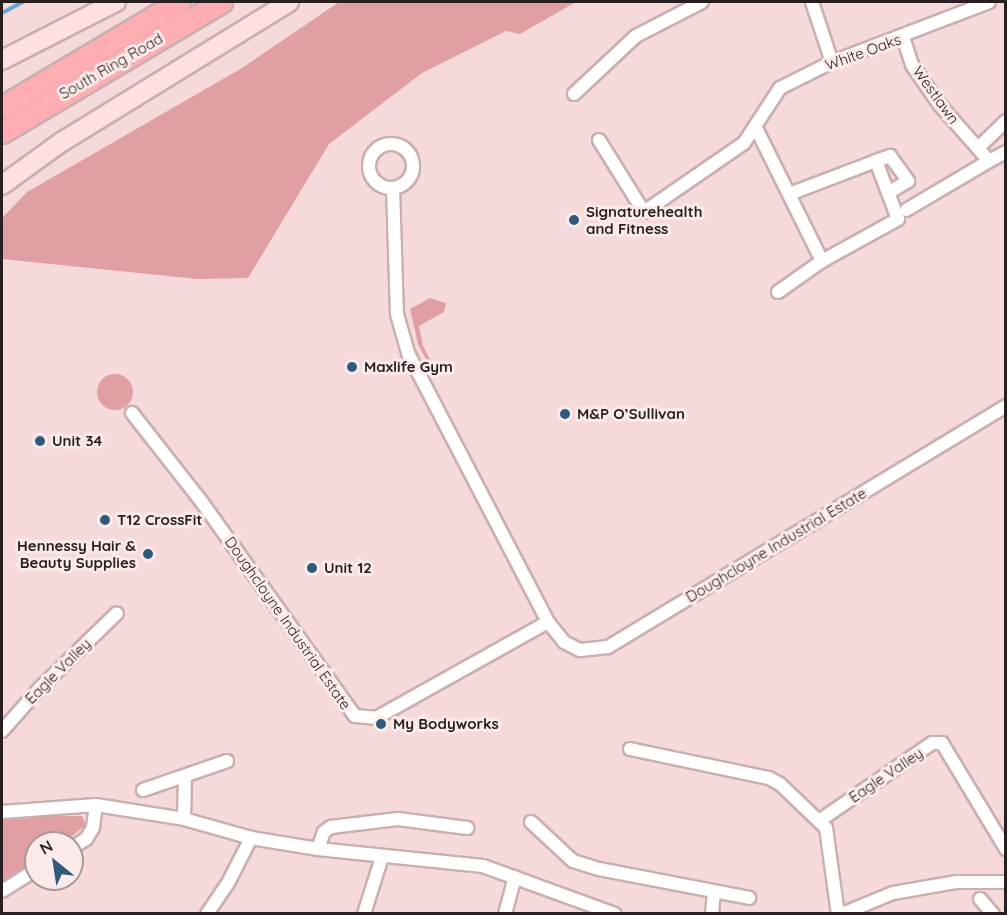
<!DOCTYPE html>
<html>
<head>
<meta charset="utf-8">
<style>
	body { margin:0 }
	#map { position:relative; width:1007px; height:915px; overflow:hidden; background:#f6d9da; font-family:Quicksand,sans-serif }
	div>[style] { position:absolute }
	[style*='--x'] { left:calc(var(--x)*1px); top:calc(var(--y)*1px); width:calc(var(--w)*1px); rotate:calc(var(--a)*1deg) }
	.green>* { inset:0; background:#e0a0a3 }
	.round { border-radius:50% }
	.stream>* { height:4px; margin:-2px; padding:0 2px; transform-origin:2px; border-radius:2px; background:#66a8d8 }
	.roads { filter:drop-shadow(2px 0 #caafb0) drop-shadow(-2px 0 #caafb0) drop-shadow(0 2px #caafb0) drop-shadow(0 -2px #caafb0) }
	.minor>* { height:12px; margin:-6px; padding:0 6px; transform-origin:6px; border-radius:6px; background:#fff }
	.minor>.ring { margin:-6px; padding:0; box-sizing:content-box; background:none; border:12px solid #fff; border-radius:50% }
	.secondary>* { height:18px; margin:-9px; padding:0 9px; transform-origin:9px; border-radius:9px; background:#fee0e2 }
	.trunk>* { height:21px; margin:-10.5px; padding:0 10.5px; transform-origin:10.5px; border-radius:10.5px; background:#feaeb3 }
	.dots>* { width:16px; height:16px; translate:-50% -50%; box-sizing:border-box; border:3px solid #fbeaea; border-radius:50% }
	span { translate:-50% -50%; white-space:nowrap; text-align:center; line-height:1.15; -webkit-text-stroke:6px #fbeaea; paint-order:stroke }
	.street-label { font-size:15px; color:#291f20 }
	.poi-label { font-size:15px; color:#291f20; font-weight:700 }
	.left { translate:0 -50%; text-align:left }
	.right { translate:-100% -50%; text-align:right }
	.frame { position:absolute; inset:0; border:3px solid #291f20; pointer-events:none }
	.north { position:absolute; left:24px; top:831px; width:60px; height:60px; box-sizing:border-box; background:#fbeaea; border:2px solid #a79999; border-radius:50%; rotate:330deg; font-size:16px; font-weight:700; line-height:24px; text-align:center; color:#291f20 }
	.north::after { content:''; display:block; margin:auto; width:21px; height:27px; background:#2e5b7b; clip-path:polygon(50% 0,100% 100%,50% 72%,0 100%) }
</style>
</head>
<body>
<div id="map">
	<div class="green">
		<i style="clip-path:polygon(339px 2px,576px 2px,520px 34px,506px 31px,422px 73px,329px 144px,248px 278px,197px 279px,2px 259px,2px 218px,27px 192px,242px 68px)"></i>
		<i style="clip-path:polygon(430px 298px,446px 303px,444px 312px,419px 326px,423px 346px,436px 371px,433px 373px,418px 344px,410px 309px)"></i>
		<i class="round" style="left:97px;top:374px;width:36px;height:36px"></i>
		<i style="clip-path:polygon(47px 816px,82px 816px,86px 825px,63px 843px,36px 843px,36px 860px,2px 883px,2px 820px)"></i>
	</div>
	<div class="stream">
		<i style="--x:2;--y:13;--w:24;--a:-28"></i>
	</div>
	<div class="roads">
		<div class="minor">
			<i style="--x:812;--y:2;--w:63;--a:71.6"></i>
			<i style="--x:903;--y:37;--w:29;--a:72"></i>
			<i style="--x:912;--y:65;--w:47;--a:55.3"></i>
			<i style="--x:939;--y:104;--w:76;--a:48.7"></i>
			<i style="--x:989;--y:161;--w:96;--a:149.4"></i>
			<i style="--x:574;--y:94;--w:85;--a:-43.1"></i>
			<i style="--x:636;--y:36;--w:74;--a:-27.3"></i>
			<i style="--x:755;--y:126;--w:151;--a:63.6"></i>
			<i style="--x:599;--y:140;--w:85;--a:58"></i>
			<i style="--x:644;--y:212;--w:121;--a:-34.6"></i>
			<i style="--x:744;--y:143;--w:66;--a:-56.8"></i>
			<i style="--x:780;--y:88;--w:58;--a:-26.6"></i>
			<i style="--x:832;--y:62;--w:168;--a:-20.9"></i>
			<i class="ring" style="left:369px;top:144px;width:32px;height:32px"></i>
			<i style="--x:978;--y:148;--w:39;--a:-44"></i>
			<i style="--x:876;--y:161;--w:15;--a:-20"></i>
			<i style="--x:890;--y:156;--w:31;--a:54"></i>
			<i style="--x:908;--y:181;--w:23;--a:149"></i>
			<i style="--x:989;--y:161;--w:19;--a:-28"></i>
			<i style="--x:393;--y:188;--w:126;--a:88.2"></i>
			<i style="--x:397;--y:314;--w:41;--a:74.2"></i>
			<i style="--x:408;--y:353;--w:303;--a:62.5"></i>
			<i style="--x:548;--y:622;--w:26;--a:51"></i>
			<i style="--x:564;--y:642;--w:18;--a:27"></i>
			<i style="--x:580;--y:650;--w:28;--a:-6"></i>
			<i style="--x:608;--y:647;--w:465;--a:-31.2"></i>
			<i style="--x:778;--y:292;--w:54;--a:-35.2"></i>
			<i style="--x:822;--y:261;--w:87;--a:-28.9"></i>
			<i style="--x:898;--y:219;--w:62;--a:-110.8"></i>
			<i style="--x:876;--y:161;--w:93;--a:159.2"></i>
			<i style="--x:132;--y:413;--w:112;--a:51.9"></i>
			<i style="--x:201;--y:501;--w:264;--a:54.4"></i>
			<i style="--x:355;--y:716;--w:21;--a:5"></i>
			<i style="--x:376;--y:718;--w:197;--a:-29.2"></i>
			<i style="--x:2;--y:731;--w:57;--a:-48.5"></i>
			<i style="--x:40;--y:688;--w:107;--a:-44.2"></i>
			<i style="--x:630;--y:749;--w:142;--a:11.8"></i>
			<i style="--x:769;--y:778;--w:13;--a:29"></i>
			<i style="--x:780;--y:784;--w:64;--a:43.7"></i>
			<i style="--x:826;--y:828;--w:87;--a:82.1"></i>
			<i style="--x:143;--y:790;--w:89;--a:-19"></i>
			<i style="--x:2;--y:812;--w:94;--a:-4.3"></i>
			<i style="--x:96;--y:805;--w:89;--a:9"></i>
			<i style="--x:184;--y:819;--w:70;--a:15.8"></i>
			<i style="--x:251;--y:838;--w:68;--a:9.3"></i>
			<i style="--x:318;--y:849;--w:166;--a:5.9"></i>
			<i style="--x:483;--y:866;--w:140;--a:20"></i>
			<i style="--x:184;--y:819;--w:43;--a:-88.7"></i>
			<i style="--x:819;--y:821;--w:137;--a:-34.6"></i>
			<i style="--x:932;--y:743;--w:10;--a:0"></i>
			<i style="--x:942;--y:743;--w:124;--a:58.9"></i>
			<i style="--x:531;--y:822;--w:57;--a:42.9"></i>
			<i style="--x:573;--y:861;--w:27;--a:17"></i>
			<i style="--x:599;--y:869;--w:153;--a:10.9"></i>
			<i style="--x:72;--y:848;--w:17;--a:-33"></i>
			<i style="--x:86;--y:839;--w:13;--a:-58"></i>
			<i style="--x:93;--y:828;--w:23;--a:-83"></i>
			<i style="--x:318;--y:849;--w:18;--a:-71"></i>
			<i style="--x:324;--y:832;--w:9;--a:-36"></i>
			<i style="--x:331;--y:827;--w:67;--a:-6.8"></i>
			<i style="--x:398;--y:819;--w:70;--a:7.4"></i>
			<i style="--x:2;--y:891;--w:40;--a:-32"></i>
			<i style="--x:980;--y:899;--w:20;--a:49"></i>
			<i style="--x:207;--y:914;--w:37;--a:-56"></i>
			<i style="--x:228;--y:883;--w:51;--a:-62.9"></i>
			<i style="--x:364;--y:914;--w:60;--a:-72.5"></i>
			<i style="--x:505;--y:914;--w:38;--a:-75"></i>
			<i style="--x:712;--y:914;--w:21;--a:-85"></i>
			<i style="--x:842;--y:914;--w:55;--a:-22.4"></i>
			<i style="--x:893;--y:893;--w:65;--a:-9.8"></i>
			<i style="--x:957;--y:882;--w:49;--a:0"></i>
		</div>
		<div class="secondary">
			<i style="--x:2;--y:60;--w:128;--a:-27"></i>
			<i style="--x:2;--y:185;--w:72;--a:-35.9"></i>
			<i style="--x:60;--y:143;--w:269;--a:-31.6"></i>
		</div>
		<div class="trunk">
			<i style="--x:2;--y:107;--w:206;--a:-30.7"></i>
			<i style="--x:2;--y:132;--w:255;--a:-30.7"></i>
		</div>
	</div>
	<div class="dots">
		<i style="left:574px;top:220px;background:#2e5b7b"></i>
		<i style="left:352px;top:367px;background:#2e5b7b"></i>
		<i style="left:565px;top:414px;background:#2e5b7b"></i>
		<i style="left:40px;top:441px;background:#2e5b7b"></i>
		<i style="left:105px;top:520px;background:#2e5b7b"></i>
		<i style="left:148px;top:554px;background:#2e5b7b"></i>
		<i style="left:312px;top:568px;background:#2e5b7b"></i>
		<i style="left:381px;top:724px;background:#2e5b7b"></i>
	</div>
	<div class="street-label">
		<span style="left:863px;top:52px;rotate:-20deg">White Oaks</span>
		<span style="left:111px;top:66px;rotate:-30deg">South Ring Road</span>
		<span style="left:936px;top:95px;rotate:54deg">Westlawn</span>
		<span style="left:776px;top:545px;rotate:-31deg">Doughcloyne Industrial Estate</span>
		<span style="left:288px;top:623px;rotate:55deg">Doughcloyne Industrial Estate</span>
		<span style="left:58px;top:671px;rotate:-45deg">Eagle Valley</span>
		<span style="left:886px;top:775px;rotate:-34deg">Eagle Valley</span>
	</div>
	<div class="poi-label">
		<span class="left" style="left:586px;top:220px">Signaturehealth<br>and Fitness</span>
		<span class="left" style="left:364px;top:367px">Maxlife Gym</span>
		<span class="left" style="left:577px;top:414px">M&amp;P O’Sullivan</span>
		<span class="left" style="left:52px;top:441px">Unit 34</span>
		<span class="left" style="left:117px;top:520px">T12 CrossFit</span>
		<span class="right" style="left:136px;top:554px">Hennessy Hair &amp;<br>Beauty Supplies</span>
		<span class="left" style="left:324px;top:568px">Unit 12</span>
		<span class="left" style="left:393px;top:724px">My Bodyworks</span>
	</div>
	<div class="frame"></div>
	<div class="north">N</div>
</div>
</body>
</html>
